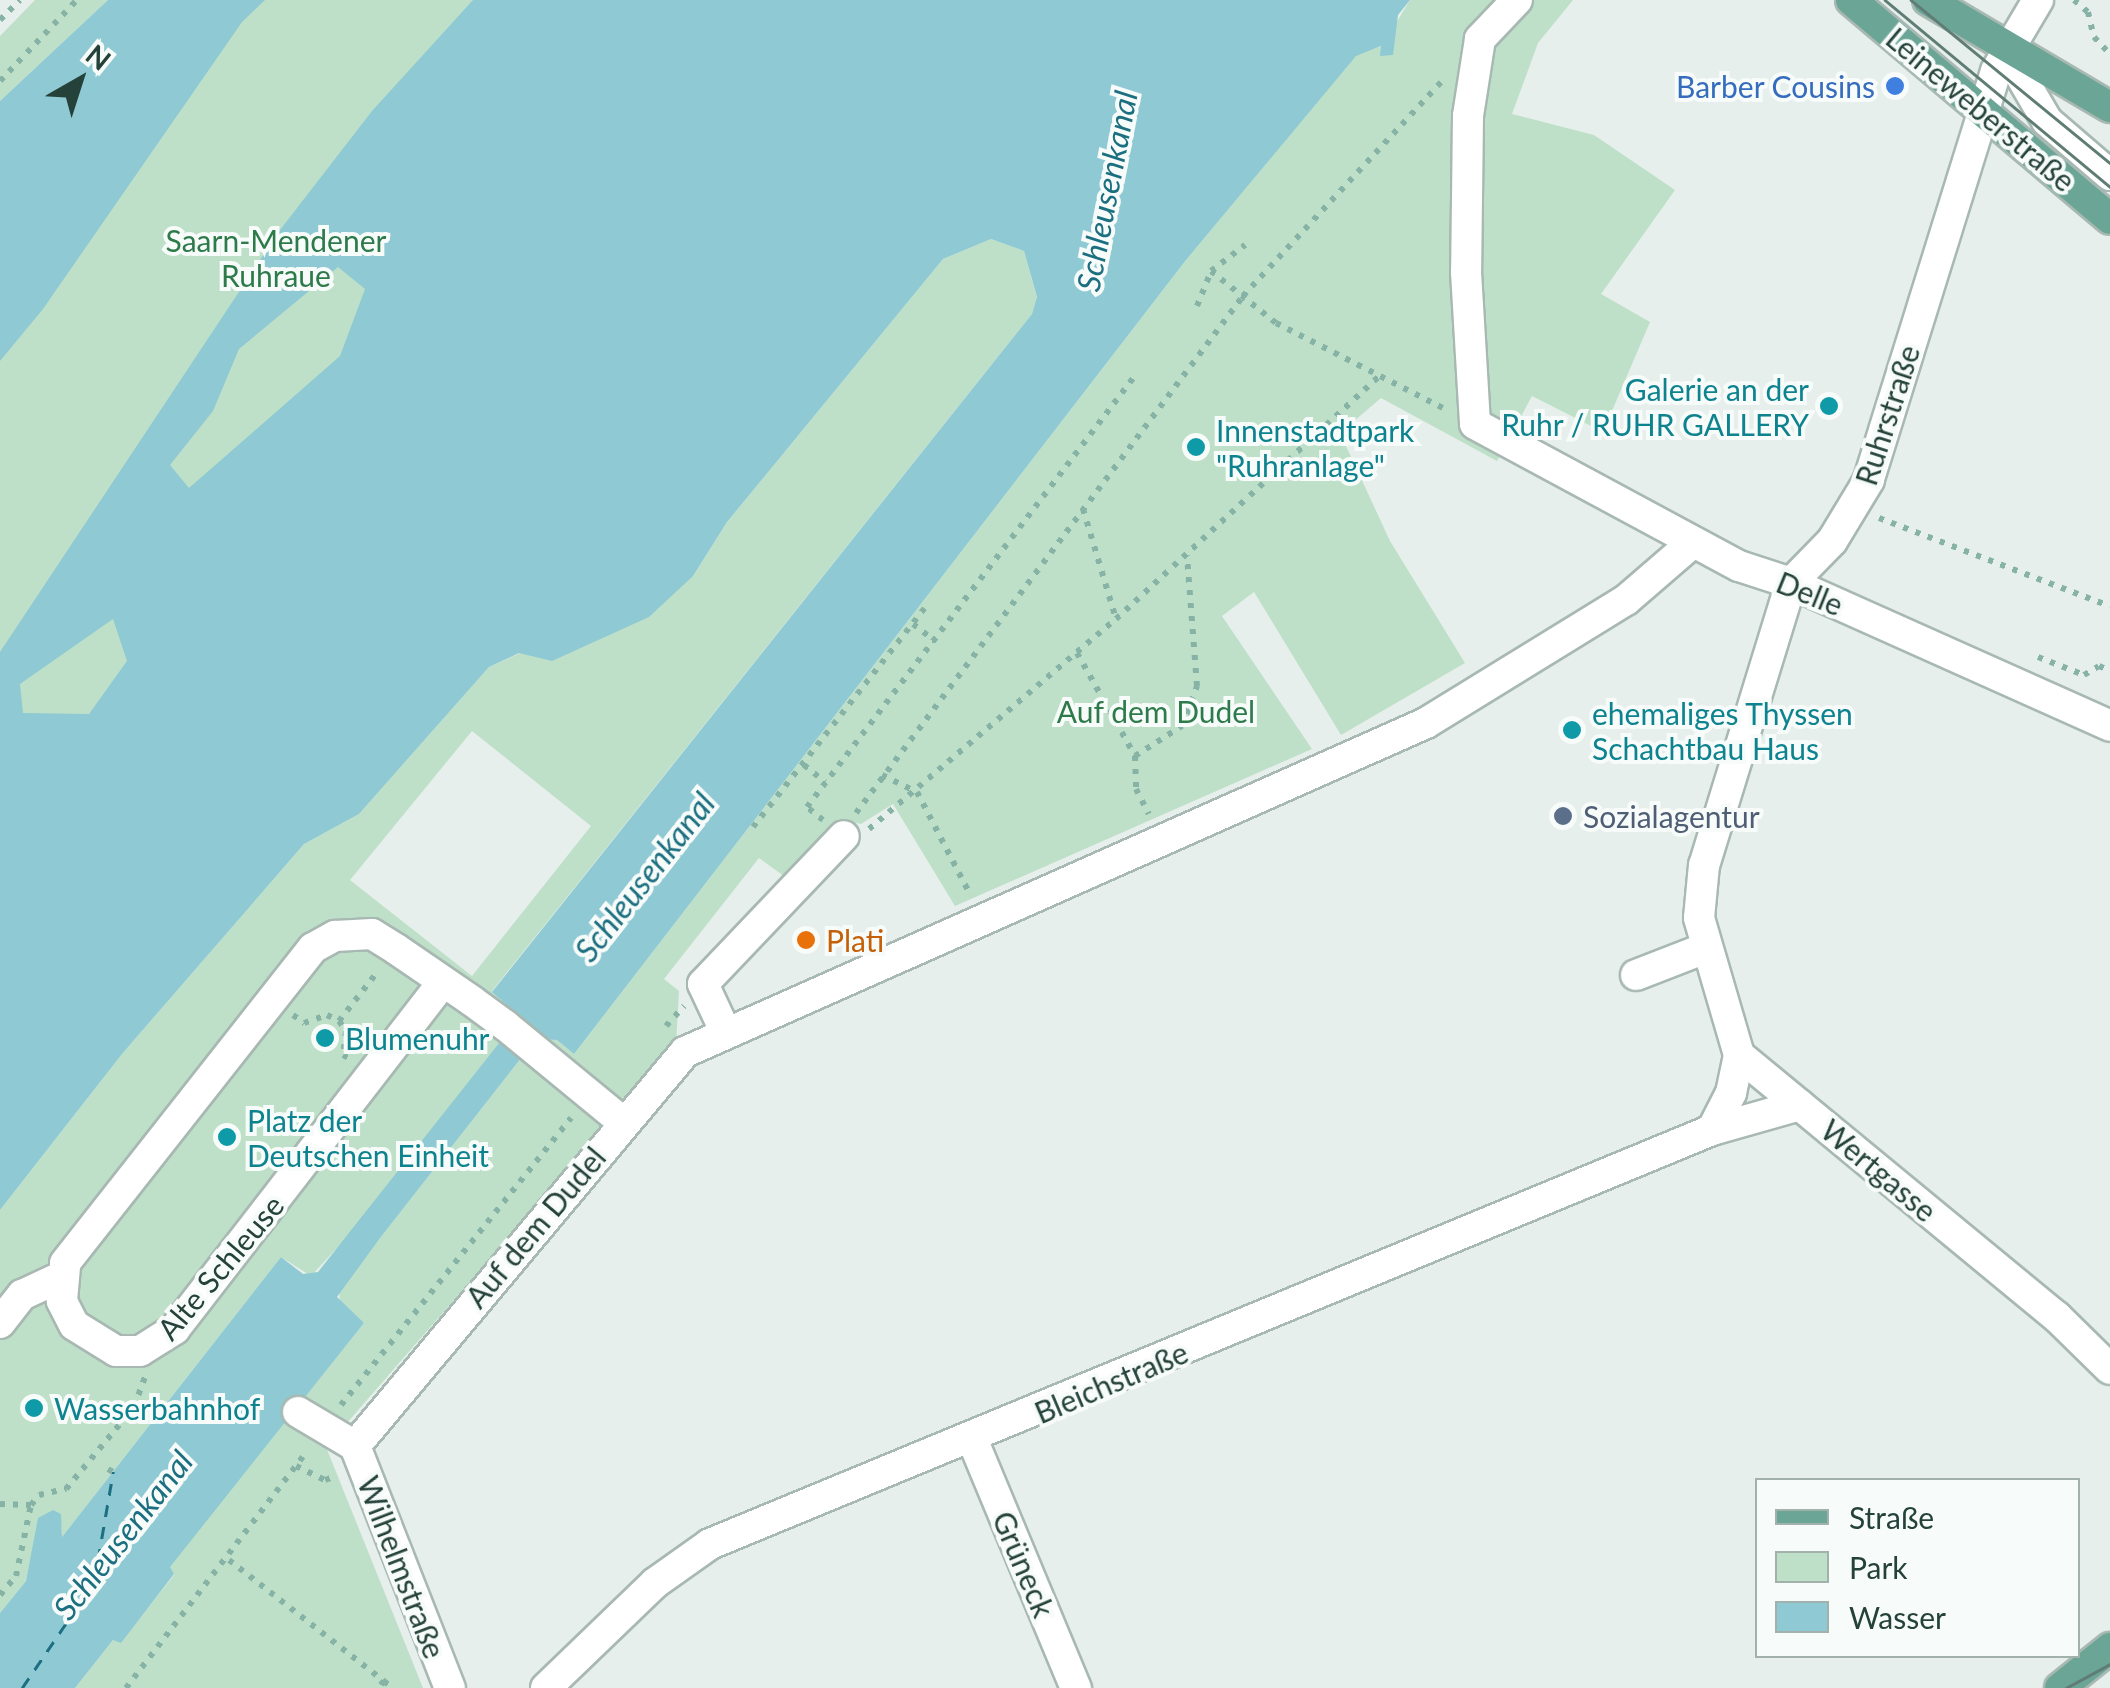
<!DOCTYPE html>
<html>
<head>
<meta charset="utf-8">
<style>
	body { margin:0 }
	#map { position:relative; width:2110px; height:1688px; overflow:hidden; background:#e6efeb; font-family:Lato,sans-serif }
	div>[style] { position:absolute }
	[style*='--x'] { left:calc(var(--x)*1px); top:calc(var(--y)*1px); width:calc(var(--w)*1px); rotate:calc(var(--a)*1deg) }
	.green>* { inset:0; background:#bfe0c8 }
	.water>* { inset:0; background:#8ec9d4 }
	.ferry>* { height:2.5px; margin-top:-1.25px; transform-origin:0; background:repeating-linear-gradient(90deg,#1c6f80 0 12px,transparent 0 22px) }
	.path>* { height:6px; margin-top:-3px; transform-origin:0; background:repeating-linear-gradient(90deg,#86b3a5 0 5px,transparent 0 13px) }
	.roads { filter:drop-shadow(2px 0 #a8b8b2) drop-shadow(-2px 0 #a8b8b2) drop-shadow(0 2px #a8b8b2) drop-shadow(0 -2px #a8b8b2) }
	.minor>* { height:30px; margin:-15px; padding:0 15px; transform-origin:15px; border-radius:15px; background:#fff }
	.major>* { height:30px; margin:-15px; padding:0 15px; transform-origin:15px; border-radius:15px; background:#6aa596 }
	.tram>* { height:2.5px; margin:-1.25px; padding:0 1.25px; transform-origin:1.25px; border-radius:1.25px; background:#5f7d75 }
	.dots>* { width:28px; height:28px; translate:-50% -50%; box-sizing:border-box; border:5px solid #f7fbf9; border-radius:50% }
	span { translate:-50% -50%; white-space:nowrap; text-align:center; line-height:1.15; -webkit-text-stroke:8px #f7fbf9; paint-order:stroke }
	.shop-label { font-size:30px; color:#366cbe }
	.right { translate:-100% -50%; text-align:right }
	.street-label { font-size:30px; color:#24423a }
	.park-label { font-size:30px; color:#2d7a4b }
	.culture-label { font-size:30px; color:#0d838f }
	.left { translate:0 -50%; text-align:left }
	.service-label { font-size:30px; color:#4e5e75 }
	.food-label { font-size:30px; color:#c56008 }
	.water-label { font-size:32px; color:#1c6f80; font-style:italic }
	.legend { position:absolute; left:1755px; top:1478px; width:325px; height:180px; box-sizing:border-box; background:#f7fbf9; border:2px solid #a3b1ad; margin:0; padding:12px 18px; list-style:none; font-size:30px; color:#24423a }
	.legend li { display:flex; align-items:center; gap:20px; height:50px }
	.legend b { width:50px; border:2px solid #a3b1ad }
	.north { position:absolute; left:30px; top:30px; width:100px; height:100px; -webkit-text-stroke:8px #f7fbf9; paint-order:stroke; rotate:39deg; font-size:28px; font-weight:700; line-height:40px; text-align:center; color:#24423a }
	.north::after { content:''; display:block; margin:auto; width:35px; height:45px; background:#24423a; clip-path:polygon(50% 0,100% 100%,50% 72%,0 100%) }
</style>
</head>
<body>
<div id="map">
	<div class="green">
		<i style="clip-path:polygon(35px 0,108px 0,0 101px,0 36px)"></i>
		<i style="clip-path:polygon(166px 0,846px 0,0 945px,0 189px)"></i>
		<i style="clip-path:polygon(1410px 0,1573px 0,1538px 43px,1512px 114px,1594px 135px,1675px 190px,1601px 294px,1650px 322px,1603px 432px,1532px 396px,1497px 461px,1381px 398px,1340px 433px,1390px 541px,1465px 663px,1341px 735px,1254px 592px,1222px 616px,1312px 749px,955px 906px,893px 804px,861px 824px,838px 819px,788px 879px,759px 858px,664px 979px,679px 991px,676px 1045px,326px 1447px,423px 1688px,75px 1688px,113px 1640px,121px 1642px,174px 1575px,169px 1567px,364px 1323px,340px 1304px,339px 1290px,536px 1039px,557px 1040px,574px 1054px,1186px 260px,1356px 55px,1382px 46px)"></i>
		<i style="clip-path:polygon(evenodd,991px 239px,1024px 251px,1037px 298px,1032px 314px,492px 991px,514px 1011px,515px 1023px,348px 1236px,311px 1276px,281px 1257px,62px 1537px,62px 1525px,31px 1557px,26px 1581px,0 1613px,0 1210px,122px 1054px,304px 844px,359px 814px,489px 667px,693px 576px,727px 522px,943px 259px,991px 239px,472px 731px,591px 826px,472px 976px,350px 880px,472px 731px)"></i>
	</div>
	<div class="water">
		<i style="clip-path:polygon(108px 0,265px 0,242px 22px,43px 309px,0 361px,0 101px)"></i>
		<i style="clip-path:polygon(evenodd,473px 0,1410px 0,1398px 15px,1393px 55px,1380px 56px,1381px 46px,1356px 56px,1186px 260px,574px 1054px,557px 1040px,536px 1039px,380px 1238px,337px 1297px,364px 1323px,170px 1567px,174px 1574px,121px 1643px,113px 1640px,75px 1688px,0 1688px,0 1613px,26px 1581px,38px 1518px,53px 1510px,61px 1514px,62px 1537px,281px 1257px,303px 1274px,318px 1272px,515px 1023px,514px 1011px,492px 992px,1032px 314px,1037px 297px,1024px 251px,991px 239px,943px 259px,727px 522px,693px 576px,649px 617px,552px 661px,519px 653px,489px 667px,359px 814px,304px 844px,122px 1054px,0 1210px,0 652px,280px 230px,372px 111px,473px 0,338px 267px,365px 289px,340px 356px,189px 488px,170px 465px,213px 411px,239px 349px,338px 267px,473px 0,113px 619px,127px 661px,89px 714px,23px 713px,20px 684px,113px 619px)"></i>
	</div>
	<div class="ferry">
		<i style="--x:22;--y:1688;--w:128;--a:-55.8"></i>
		<i style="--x:94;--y:1582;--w:112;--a:-80.2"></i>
	</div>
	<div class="path">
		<i style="--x:2074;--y:0;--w:18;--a:41"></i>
		<i style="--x:2088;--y:12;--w:26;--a:77"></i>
		<i style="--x:2094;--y:37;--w:23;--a:47"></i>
		<i style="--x:0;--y:20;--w:28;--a:-45"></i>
		<i style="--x:0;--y:81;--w:112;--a:-46.5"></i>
		<i style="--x:1211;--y:271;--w:83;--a:38.7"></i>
		<i style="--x:1276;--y:323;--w:192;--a:27"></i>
		<i style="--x:1197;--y:306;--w:38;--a:-68"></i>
		<i style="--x:1211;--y:271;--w:43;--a:-37.4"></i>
		<i style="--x:1083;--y:509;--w:115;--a:73.3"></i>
		<i style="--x:1879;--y:518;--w:247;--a:20.9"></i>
		<i style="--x:913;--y:624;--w:28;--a:38"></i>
		<i style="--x:1077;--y:653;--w:118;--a:60.6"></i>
		<i style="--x:1135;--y:756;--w:33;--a:88"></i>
		<i style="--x:1136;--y:789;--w:28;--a:63"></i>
		<i style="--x:2038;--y:657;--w:49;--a:21.4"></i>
		<i style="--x:2084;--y:675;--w:17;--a:-31"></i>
		<i style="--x:2099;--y:666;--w:12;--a:24"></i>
		<i style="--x:1135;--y:756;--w:56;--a:-32.6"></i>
		<i style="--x:1182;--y:726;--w:43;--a:-69.4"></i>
		<i style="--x:1197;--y:686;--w:131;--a:-94.4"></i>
		<i style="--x:804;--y:765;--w:27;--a:39"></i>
		<i style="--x:882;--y:775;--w:39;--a:26"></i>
		<i style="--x:917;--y:792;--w:117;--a:62.6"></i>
		<i style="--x:856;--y:813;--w:646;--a:-53.18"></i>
		<i style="--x:1243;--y:296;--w:292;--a:-47.2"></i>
		<i style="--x:823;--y:820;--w:21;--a:-141"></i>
		<i style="--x:807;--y:807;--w:545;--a:-52.75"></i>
		<i style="--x:753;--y:827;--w:278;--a:-51.9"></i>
		<i style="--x:869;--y:829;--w:324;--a:-40.4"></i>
		<i style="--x:1116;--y:619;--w:358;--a:-42.7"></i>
		<i style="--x:293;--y:1015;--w:14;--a:36"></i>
		<i style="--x:304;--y:1023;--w:24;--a:-19"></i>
		<i style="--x:327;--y:1015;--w:13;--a:27"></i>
		<i style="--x:339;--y:1021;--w:12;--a:55"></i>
		<i style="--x:346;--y:1031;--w:24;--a:97"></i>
		<i style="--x:343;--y:1055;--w:8;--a:30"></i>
		<i style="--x:339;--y:1021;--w:63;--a:-52"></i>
		<i style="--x:666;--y:1026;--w:27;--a:-48"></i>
		<i style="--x:341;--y:1405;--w:368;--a:-51.3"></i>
		<i style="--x:296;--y:1466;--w:32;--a:26"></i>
		<i style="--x:325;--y:1480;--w:12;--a:-20"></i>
		<i style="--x:108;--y:1469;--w:6;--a:31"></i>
		<i style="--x:0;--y:1504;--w:31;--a:2"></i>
		<i style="--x:229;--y:1560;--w:197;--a:38"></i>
		<i style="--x:384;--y:1681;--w:9;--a:131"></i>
		<i style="--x:0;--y:1595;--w:25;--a:-50"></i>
		<i style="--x:16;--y:1576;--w:73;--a:-78.1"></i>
		<i style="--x:31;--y:1505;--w:13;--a:-51"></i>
		<i style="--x:39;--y:1495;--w:28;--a:-13"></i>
		<i style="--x:66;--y:1489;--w:107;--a:-50.3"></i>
		<i style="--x:134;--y:1407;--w:32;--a:-70"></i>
		<i style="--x:384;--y:1681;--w:11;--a:41"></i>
		<i style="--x:126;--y:1688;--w:298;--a:-52.6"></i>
	</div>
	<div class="roads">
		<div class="minor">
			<i style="--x:1517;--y:0;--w:54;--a:133.5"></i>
			<i style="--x:1480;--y:39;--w:78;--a:98.9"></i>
			<i style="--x:1468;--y:116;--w:156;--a:90.7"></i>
			<i style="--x:1466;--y:272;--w:152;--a:86.6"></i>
			<i style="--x:1475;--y:424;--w:300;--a:28.3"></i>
			<i style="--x:1739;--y:566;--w:55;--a:18.1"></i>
			<i style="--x:1791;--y:583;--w:350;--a:24.1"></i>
			<i style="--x:2038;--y:0;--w:82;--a:120.6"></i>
			<i style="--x:1996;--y:71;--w:428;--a:107.3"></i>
			<i style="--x:1869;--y:480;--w:71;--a:121.2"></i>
			<i style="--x:1832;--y:541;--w:59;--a:134.3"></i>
			<i style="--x:1791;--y:583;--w:295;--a:107.1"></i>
			<i style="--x:1704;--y:865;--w:53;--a:95.4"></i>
			<i style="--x:1699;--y:918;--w:143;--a:73.7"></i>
			<i style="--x:1739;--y:1055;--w:412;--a:39.5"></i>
			<i style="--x:2057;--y:1317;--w:74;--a:44.5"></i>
			<i style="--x:2005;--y:49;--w:83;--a:59.7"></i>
			<i style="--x:2047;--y:121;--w:83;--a:40.6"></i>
			<i style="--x:1636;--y:975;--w:75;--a:-21.1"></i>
			<i style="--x:443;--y:982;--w:438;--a:127.7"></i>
			<i style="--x:175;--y:1329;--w:41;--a:147.8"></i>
			<i style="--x:140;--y:1351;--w:24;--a:180"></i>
			<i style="--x:116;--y:1351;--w:49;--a:-148.2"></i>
			<i style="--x:74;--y:1325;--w:27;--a:-117"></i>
			<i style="--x:62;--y:1301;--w:38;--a:-85"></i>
			<i style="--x:65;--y:1263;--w:401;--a:-51.8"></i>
			<i style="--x:313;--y:948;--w:25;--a:-29"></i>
			<i style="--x:335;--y:936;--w:37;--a:-3"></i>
			<i style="--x:372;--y:934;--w:28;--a:32"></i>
			<i style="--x:396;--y:949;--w:92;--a:34.4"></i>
			<i style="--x:472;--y:1001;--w:42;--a:36.3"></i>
			<i style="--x:506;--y:1026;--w:151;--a:39.4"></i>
			<i style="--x:726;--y:1033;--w:54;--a:-115.1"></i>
			<i style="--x:703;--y:984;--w:204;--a:-46.4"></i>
			<i style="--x:1712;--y:1130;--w:42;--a:-62.8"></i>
			<i style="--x:1731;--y:1093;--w:39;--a:-78"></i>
			<i style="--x:0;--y:1323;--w:36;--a:-52"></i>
			<i style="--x:22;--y:1295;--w:43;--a:-24.8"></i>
			<i style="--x:298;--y:1412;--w:66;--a:30.8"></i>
			<i style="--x:973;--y:1441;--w:268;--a:67.4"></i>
			<i style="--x:355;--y:1446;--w:514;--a:-50.05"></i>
			<i style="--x:685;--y:1052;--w:811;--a:-23.94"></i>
			<i style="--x:1426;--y:723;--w:235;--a:-31.6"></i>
			<i style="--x:1626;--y:600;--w:87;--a:-40.8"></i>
			<i style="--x:355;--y:1446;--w:260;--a:68.6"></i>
			<i style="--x:546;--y:1688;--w:151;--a:-43.9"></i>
			<i style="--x:655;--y:1583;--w:67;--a:-35.3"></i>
			<i style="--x:710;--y:1544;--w:1084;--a:-22.45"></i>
			<i style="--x:1712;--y:1130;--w:91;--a:-15.9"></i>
		</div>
		<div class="major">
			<i style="--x:1851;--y:0;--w:339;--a:40.2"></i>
			<i style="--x:1928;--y:0;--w:211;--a:30.5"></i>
			<i style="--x:2060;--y:1688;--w:64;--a:-38.7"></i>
		</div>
	</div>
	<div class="tram">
		<i style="--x:1885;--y:0;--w:293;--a:39.7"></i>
		<i style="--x:1911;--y:0;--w:257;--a:39.3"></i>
		<i style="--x:2066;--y:1688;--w:50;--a:-28.6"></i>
	</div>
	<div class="dots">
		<i style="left:1895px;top:86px;background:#3f7fe0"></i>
		<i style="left:1829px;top:406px;background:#0f9aa8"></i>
		<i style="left:1196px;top:447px;background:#0f9aa8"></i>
		<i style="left:1572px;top:730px;background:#0f9aa8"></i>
		<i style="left:1563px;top:816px;background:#5c6f8a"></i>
		<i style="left:806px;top:940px;background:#e8710a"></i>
		<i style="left:325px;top:1038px;background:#0f9aa8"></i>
		<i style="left:227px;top:1137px;background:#0f9aa8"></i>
		<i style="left:34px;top:1408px;background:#0f9aa8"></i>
	</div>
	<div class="shop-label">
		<span class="right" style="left:1875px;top:86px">Barber Cousins</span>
	</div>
	<div class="street-label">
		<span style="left:1981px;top:109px;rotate:40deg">Leineweberstraße</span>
		<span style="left:1887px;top:415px;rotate:-72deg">Ruhrstraße</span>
		<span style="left:1810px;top:593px;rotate:22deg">Delle</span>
		<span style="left:1879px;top:1170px;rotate:40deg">Wertgasse</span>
		<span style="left:535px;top:1227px;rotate:-50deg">Auf dem Dudel</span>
		<span style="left:220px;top:1267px;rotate:-50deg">Alte Schleuse</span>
		<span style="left:1111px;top:1382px;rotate:-23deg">Bleichstraße</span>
		<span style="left:1024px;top:1564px;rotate:67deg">Grüneck</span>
		<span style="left:402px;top:1567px;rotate:69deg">Wilhelmstraße</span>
	</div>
	<div class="park-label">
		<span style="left:276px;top:257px">Saarn-Mendener<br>Ruhraue</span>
		<span style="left:1156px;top:711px">Auf dem Dudel</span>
	</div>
	<div class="culture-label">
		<span class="right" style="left:1809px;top:406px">Galerie an der<br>Ruhr / RUHR GALLERY</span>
		<span class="left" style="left:1216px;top:447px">Innenstadtpark<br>"Ruhranlage"</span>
		<span class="left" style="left:1592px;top:730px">ehemaliges Thyssen<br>Schachtbau Haus</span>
		<span class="left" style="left:345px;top:1038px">Blumenuhr</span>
		<span class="left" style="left:247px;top:1137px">Platz der<br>Deutschen Einheit</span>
		<span class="left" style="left:54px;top:1408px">Wasserbahnhof</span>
	</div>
	<div class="service-label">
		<span class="left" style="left:1583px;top:816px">Sozialagentur</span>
	</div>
	<div class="food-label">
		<span class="left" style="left:826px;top:940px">Plati</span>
	</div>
	<div class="water-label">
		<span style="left:1107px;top:191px;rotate:-79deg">Schleusenkanal</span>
		<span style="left:645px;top:877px;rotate:-52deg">Schleusenkanal</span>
		<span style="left:123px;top:1535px;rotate:-52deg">Schleusenkanal</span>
	</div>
	<ul class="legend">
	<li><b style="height:12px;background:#6aa596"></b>Straße</li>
	<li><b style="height:28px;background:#bfe0c8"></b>Park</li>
	<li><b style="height:28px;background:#8ec9d4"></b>Wasser</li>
	</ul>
	<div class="north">N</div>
</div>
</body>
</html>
